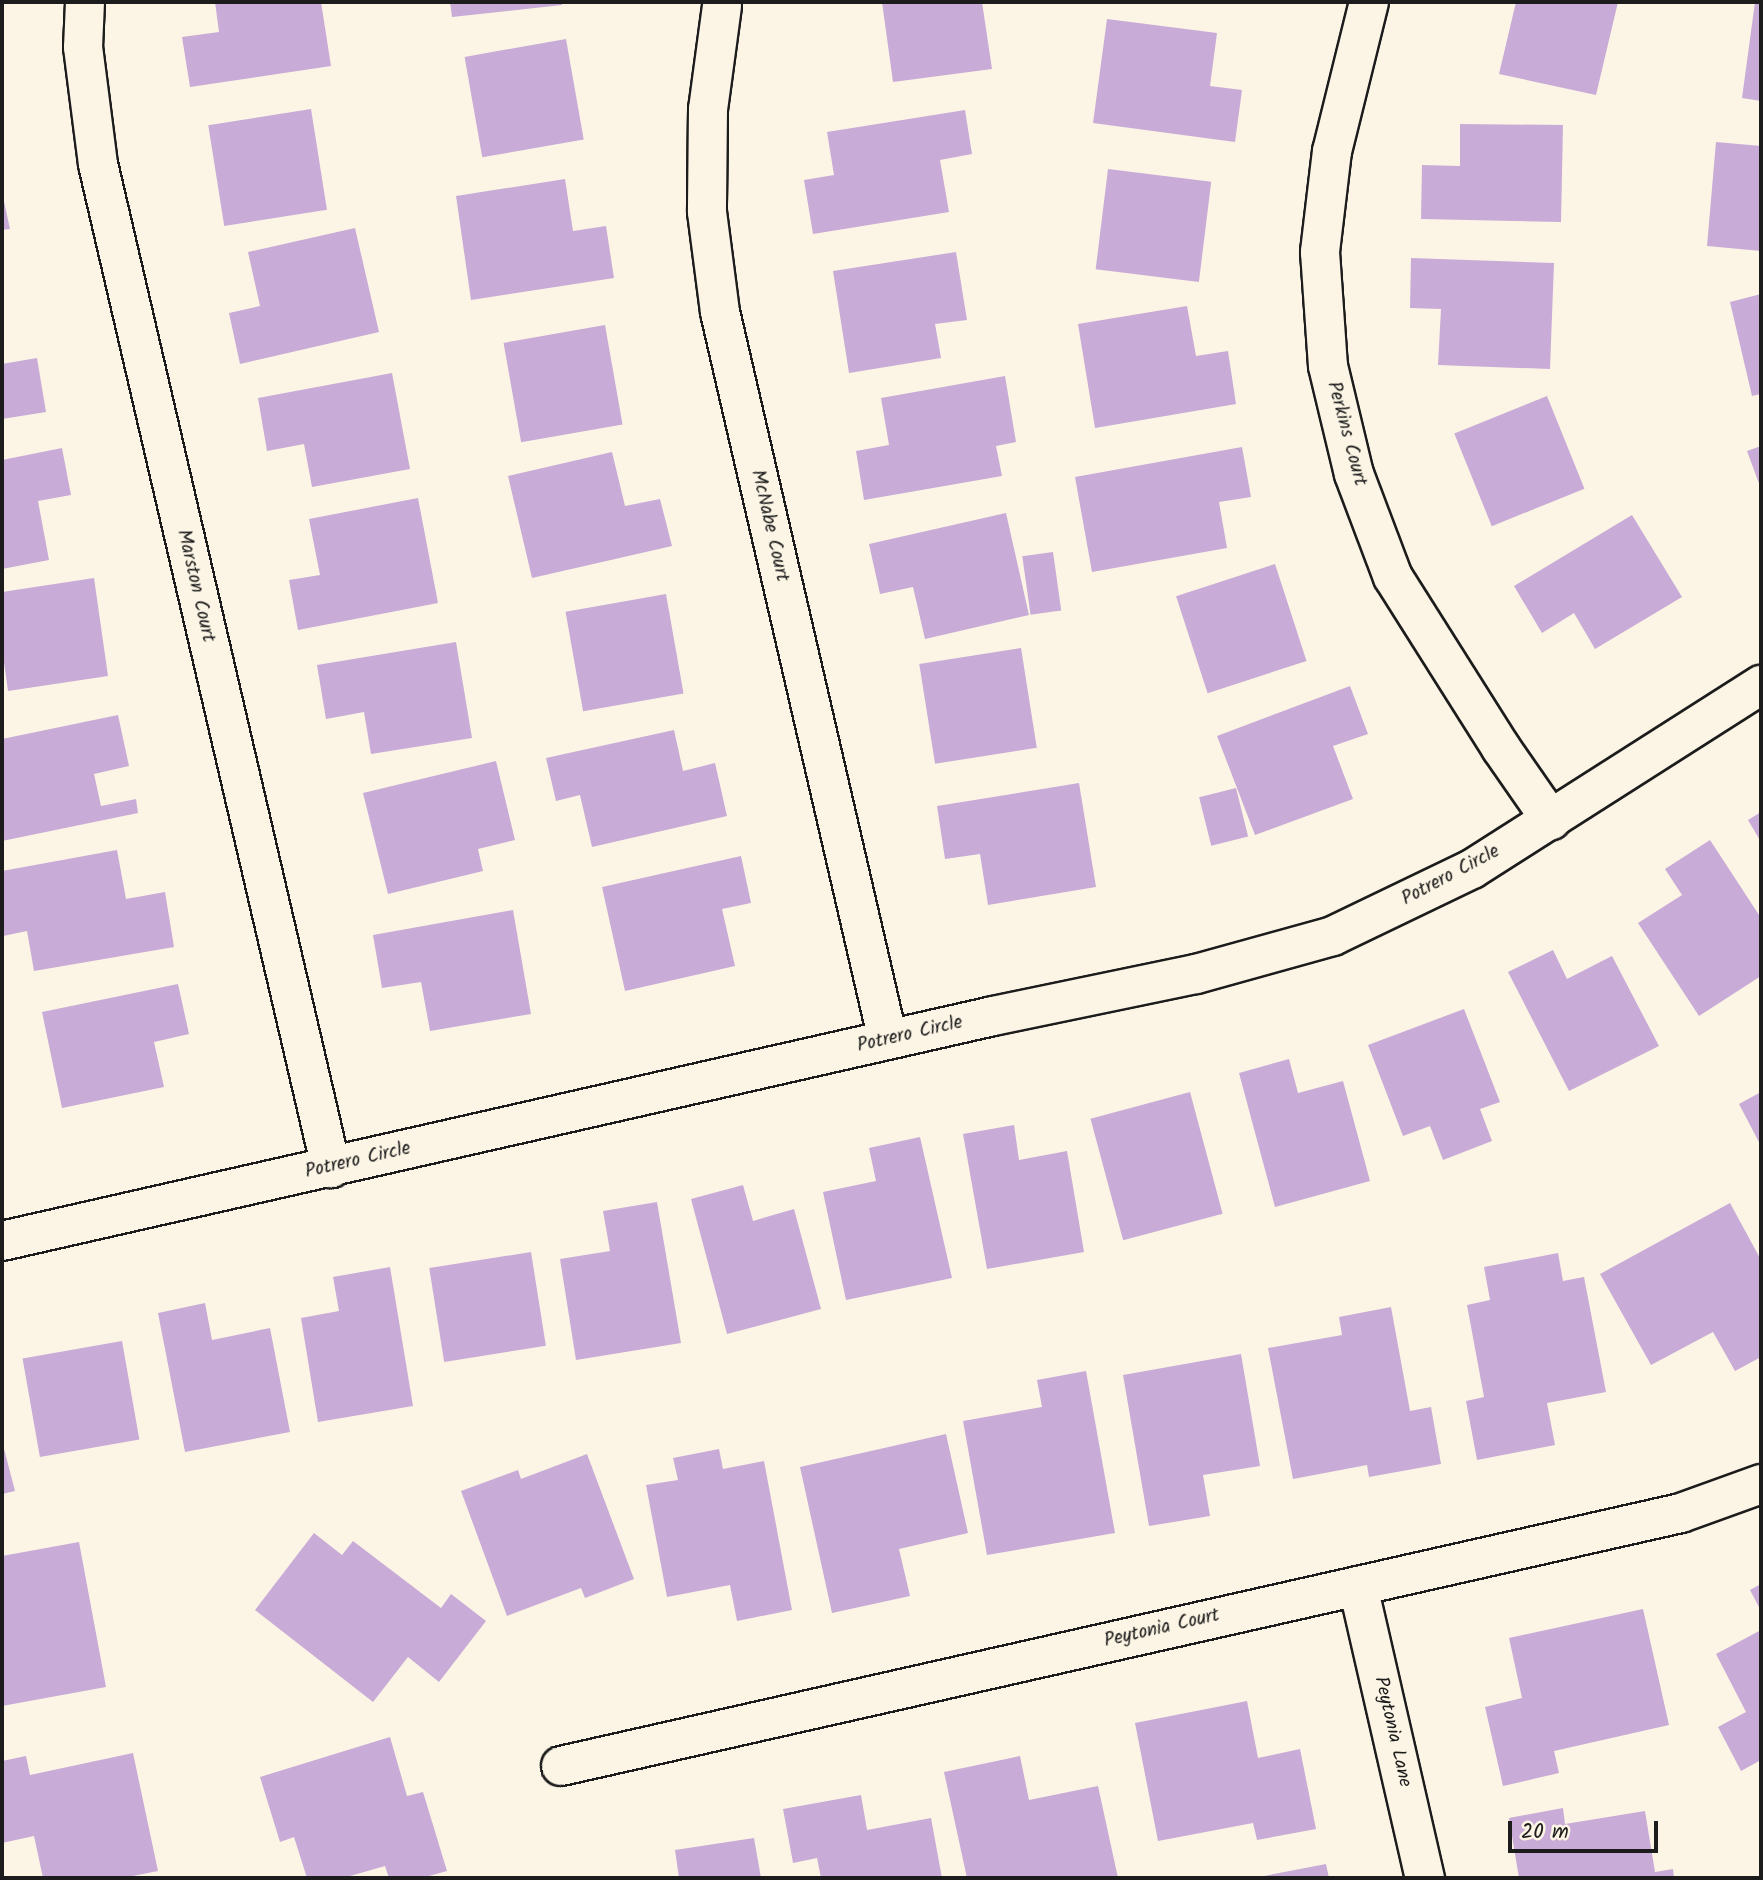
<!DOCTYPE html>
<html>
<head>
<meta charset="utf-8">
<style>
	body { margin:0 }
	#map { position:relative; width:1763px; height:1880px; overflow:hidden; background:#fcf5e5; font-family:Kalam,sans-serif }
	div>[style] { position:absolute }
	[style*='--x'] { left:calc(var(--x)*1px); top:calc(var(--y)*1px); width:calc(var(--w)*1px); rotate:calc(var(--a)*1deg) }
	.building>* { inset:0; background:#c9abd7; transform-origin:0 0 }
	.roads { filter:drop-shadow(2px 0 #1c1c1c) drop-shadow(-2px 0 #1c1c1c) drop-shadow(0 2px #1c1c1c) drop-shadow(0 -2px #1c1c1c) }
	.street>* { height:38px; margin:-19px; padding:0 19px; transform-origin:19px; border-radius:19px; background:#fcf5e5 }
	span { translate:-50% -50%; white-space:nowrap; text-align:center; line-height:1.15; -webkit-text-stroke:5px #fcf5e5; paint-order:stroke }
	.street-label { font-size:19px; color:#1c1c1c }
	.frame { position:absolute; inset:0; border:4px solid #1c1c1c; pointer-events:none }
	.scale { position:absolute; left:1508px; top:1821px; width:150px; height:32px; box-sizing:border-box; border:4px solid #1c1c1c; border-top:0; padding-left:9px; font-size:21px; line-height:24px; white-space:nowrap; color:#1c1c1c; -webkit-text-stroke:5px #fcf5e5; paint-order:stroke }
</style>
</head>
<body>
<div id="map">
	<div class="building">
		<i style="clip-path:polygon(215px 2px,321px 2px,331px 66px,190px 87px,182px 37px,219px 32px)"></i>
		<i style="clip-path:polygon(450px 2px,562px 2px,562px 5px,452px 17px)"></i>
		<i style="clip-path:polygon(882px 2px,982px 2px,992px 69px,893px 82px)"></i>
		<i style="clip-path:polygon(1516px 2px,1618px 2px,1596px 95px,1499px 74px)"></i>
		<i style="clip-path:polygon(1755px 2px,1761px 2px,1761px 101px,1742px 98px)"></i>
		<i style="clip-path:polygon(1107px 19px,1217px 33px,1210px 86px,1242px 90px,1235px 142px,1093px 123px)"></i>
		<i style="left:566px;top:39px;width:102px;height:103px;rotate:80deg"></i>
		<i style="left:311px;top:109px;width:102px;height:104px;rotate:81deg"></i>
		<i style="clip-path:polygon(965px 110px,972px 154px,940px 160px,949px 212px,813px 234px,804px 180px,834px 175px,827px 132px)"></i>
		<i style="clip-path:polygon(1460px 124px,1563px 125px,1561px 222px,1421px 219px,1422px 165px,1460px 166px)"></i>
		<i style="clip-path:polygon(1716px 142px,1761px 146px,1761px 251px,1707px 246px)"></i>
		<i style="left:1108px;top:169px;width:104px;height:101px;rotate:7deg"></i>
		<i style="clip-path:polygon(565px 179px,573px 231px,606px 226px,614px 278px,471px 300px,456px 196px)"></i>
		<i style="clip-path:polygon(2px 192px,10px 229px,2px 230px)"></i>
		<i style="clip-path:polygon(355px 228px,379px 332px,240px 364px,229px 313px,260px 306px,248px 252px)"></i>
		<i style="clip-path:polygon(956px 252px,967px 320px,935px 324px,941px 358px,849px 373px,833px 271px)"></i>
		<i style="clip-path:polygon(1411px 258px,1554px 263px,1550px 369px,1438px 365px,1441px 309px,1410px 308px)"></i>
		<i style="clip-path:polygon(1761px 294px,1761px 394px,1752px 396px,1730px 302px)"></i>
		<i style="clip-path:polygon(1187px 306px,1196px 356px,1228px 351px,1236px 404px,1095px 428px,1078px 324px)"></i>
		<i style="left:605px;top:325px;width:101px;height:103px;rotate:80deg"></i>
		<i style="clip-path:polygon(37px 358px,46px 412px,2px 419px,2px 364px)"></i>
		<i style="clip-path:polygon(392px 373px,410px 469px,312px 487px,304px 444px,267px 451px,258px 398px)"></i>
		<i style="clip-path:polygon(1005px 376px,1016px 442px,996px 446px,1002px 476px,864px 500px,856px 451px,889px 445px,881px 398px)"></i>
		<i style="left:1547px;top:396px;width:100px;height:100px;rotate:68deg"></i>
		<i style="clip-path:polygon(1761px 446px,1761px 489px,1747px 451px)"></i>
		<i style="clip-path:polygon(1242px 447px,1251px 497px,1219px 502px,1227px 548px,1092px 572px,1075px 477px)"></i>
		<i style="clip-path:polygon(62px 448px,71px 495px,38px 501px,49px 560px,2px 569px,2px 460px)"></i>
		<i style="clip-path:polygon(612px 452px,625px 506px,660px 499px,672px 546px,532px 578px,508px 476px)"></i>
		<i style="clip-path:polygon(418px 498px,438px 603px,298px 630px,289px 580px,320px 575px,309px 519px)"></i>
		<i style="clip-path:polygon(1006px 513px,1029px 615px,925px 639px,913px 587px,880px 594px,869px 544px)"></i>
		<i style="clip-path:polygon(1632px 515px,1682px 597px,1595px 649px,1574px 613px,1542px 633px,1514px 586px)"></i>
		<i style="left:1053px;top:552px;width:59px;height:31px;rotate:82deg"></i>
		<i style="left:1275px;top:564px;width:102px;height:104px;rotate:72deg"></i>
		<i style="clip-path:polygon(94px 578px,108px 676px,8px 691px,2px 648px,2px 592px)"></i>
		<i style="left:666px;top:594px;width:101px;height:102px;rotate:80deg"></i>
		<i style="clip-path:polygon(456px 642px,472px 738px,371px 754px,364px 712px,326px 719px,317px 665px)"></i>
		<i style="left:1021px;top:648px;width:101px;height:103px;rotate:81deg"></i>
		<i style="clip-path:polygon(1350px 686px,1368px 734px,1333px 746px,1353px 799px,1255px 835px,1217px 736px)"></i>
		<i style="clip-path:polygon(118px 715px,129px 766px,94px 774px,101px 806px,136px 799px,138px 813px,2px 841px,2px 739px)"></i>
		<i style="clip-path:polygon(674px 730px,683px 771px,715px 763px,727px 816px,592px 847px,580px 795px,556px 801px,546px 758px)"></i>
		<i style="clip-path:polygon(496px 761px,515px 840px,478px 849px,483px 871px,388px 894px,363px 793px)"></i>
		<i style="clip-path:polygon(1079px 783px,1096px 887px,988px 905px,980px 854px,945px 859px,937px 806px)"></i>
		<i style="left:1236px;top:788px;width:50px;height:38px;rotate:76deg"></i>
		<i style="clip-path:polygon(1761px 812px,1761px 842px,1748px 820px)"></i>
		<i style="clip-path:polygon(1710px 840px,1761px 918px,1761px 976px,1699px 1016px,1638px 923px,1682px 895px,1665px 869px)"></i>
		<i style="clip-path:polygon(117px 850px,126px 899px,165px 892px,174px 947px,34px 971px,27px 931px,3px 936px,2px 871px)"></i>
		<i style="clip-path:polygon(741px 856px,751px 903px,722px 909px,735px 966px,625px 991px,602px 887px)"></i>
		<i style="clip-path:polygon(513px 910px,531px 1014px,430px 1031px,421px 982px,382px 988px,373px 935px)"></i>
		<i style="clip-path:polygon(1553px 950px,1567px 979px,1612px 956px,1659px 1046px,1569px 1091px,1508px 972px)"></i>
		<i style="clip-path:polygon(178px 984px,189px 1034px,154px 1042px,164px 1087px,62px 1108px,42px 1012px)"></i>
		<i style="clip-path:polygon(1464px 1009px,1500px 1102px,1480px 1109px,1492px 1141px,1443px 1160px,1430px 1126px,1403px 1136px,1368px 1045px)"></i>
		<i style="clip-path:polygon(1289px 1059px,1298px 1093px,1343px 1081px,1370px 1181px,1275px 1207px,1239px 1073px)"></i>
		<i style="left:1190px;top:1092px;width:126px;height:103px;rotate:75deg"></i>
		<i style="clip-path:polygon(1761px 1092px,1761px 1146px,1739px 1104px)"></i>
		<i style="clip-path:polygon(1014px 1125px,1019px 1160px,1067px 1151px,1084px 1252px,987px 1269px,963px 1134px)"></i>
		<i style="clip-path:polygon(920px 1137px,952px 1278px,846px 1300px,823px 1192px,876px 1181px,869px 1148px)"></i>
		<i style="clip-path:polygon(743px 1185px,753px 1221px,794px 1209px,821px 1309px,727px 1334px,691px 1199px)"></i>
		<i style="clip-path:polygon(657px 1202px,681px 1343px,576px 1360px,560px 1259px,610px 1251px,603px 1211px)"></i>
		<i style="clip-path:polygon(1730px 1203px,1761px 1260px,1761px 1357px,1735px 1371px,1713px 1332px,1651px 1365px,1600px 1274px)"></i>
		<i style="left:531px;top:1252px;width:95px;height:103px;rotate:81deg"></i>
		<i style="clip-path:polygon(1558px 1253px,1563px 1281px,1584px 1277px,1606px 1392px,1547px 1403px,1555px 1445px,1477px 1460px,1466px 1401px,1484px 1397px,1467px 1305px,1490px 1300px,1484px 1267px)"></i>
		<i style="clip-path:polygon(390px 1267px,413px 1406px,318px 1422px,301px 1318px,339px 1311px,333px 1277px)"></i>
		<i style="clip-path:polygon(205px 1303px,212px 1340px,270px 1328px,290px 1432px,185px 1452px,158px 1313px)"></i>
		<i style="clip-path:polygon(1391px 1307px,1410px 1411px,1431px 1407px,1441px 1464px,1369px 1477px,1367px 1465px,1293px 1479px,1268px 1348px,1342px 1335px,1339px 1317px)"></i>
		<i style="left:122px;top:1341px;width:100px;height:101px;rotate:80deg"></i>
		<i style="clip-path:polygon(1241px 1354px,1260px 1466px,1203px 1475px,1210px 1516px,1149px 1526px,1123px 1375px)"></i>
		<i style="clip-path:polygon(1086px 1371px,1115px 1533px,987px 1555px,963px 1421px,1042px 1407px,1037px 1380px)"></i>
		<i style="clip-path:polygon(946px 1434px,968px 1533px,899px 1549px,910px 1596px,832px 1613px,800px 1467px)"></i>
		<i style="clip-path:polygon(2px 1441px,15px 1491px,2px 1494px)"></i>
		<i style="clip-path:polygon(719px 1449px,723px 1469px,764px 1461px,792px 1610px,737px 1621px,730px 1585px,667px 1597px,646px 1485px,678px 1480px,673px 1458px)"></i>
		<i style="clip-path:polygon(587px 1454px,634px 1579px,585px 1598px,581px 1588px,507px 1616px,461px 1491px,518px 1470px,521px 1479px)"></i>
		<i style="clip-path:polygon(314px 1533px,342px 1555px,353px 1541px,441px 1608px,451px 1594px,486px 1621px,439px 1682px,408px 1657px,373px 1702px,255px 1610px)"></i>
		<i style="clip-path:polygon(79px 1542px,106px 1687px,2px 1706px,2px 1556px)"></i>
		<i style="clip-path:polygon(1761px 1584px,1761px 1611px,1750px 1590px)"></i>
		<i style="clip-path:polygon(1643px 1609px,1669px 1725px,1554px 1751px,1559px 1773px,1503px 1786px,1485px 1707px,1522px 1698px,1509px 1638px)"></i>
		<i style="clip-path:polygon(1761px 1630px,1761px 1760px,1741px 1771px,1718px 1727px,1746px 1712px,1716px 1654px)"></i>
		<i style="clip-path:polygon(1247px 1701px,1258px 1758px,1300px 1749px,1316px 1829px,1257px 1840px,1253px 1823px,1158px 1841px,1135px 1723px)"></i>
		<i style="clip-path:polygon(390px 1737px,407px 1796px,423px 1792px,447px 1871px,422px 1878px,389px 1878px,385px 1866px,343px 1878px,307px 1878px,294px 1837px,280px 1842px,260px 1777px)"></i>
		<i style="clip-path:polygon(133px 1753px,158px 1871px,123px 1878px,43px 1878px,34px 1836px,2px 1843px,2px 1761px,26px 1756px,30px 1775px)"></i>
		<i style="clip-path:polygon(1020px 1756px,1029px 1800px,1098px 1786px,1118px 1878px,967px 1878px,944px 1772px)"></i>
		<i style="clip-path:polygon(861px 1795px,867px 1830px,931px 1818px,942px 1878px,821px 1878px,817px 1858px,793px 1863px,783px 1809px)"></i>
		<i style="clip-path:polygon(1563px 1808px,1565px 1824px,1645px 1811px,1655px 1872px,1673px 1869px,1674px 1878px,1519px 1878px,1509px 1818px)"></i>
		<i style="clip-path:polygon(754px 1838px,761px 1878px,679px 1878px,675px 1850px)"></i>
		<i style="clip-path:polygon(1326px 1864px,1329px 1878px,1259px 1878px,1259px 1877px)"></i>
	</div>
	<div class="roads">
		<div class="street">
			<i style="--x:85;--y:2;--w:45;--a:92.5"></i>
			<i style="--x:83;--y:47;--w:118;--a:82.7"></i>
			<i style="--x:98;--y:164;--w:1031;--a:76.93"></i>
			<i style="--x:1369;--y:2;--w:154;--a:103.9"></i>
			<i style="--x:1332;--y:151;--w:102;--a:96.8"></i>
			<i style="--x:1320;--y:252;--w:114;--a:86"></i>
			<i style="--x:1328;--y:366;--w:111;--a:76.5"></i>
			<i style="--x:1354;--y:474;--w:110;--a:69.3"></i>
			<i style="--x:1393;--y:577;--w:202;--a:57.7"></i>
			<i style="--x:1501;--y:748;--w:88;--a:55.2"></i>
			<i style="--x:722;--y:6;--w:104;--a:97.7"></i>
			<i style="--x:708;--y:109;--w:103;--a:90.6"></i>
			<i style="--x:707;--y:212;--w:101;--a:82.6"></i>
			<i style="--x:720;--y:312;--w:747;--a:77.01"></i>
			<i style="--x:2;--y:1241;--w:1016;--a:-12.79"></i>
			<i style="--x:993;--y:1016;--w:207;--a:-11.7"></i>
			<i style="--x:1196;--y:974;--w:142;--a:-15.5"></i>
			<i style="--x:1333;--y:936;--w:154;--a:-25.7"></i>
			<i style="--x:1472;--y:869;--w:343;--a:-32.5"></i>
			<i style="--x:1358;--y:1586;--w:300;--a:77.1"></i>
			<i style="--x:561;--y:1766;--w:1148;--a:-12.73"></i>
			<i style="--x:1681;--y:1513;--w:85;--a:-19.9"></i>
		</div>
	</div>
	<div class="street-label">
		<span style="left:1346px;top:434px;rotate:75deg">Perkins Court</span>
		<span style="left:769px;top:526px;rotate:77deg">McNabe Court</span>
		<span style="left:195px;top:586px;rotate:77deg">Marston Court</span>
		<span style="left:1451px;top:876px;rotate:-28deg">Potrero Circle</span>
		<span style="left:910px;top:1035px;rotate:-13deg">Potrero Circle</span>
		<span style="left:358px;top:1161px;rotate:-13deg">Potrero Circle</span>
		<span style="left:1162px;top:1629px;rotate:-13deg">Peytonia Court</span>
		<span style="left:1392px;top:1732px;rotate:77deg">Peytonia Lane</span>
	</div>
	<div class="frame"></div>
	<div class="scale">20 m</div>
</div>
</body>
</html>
